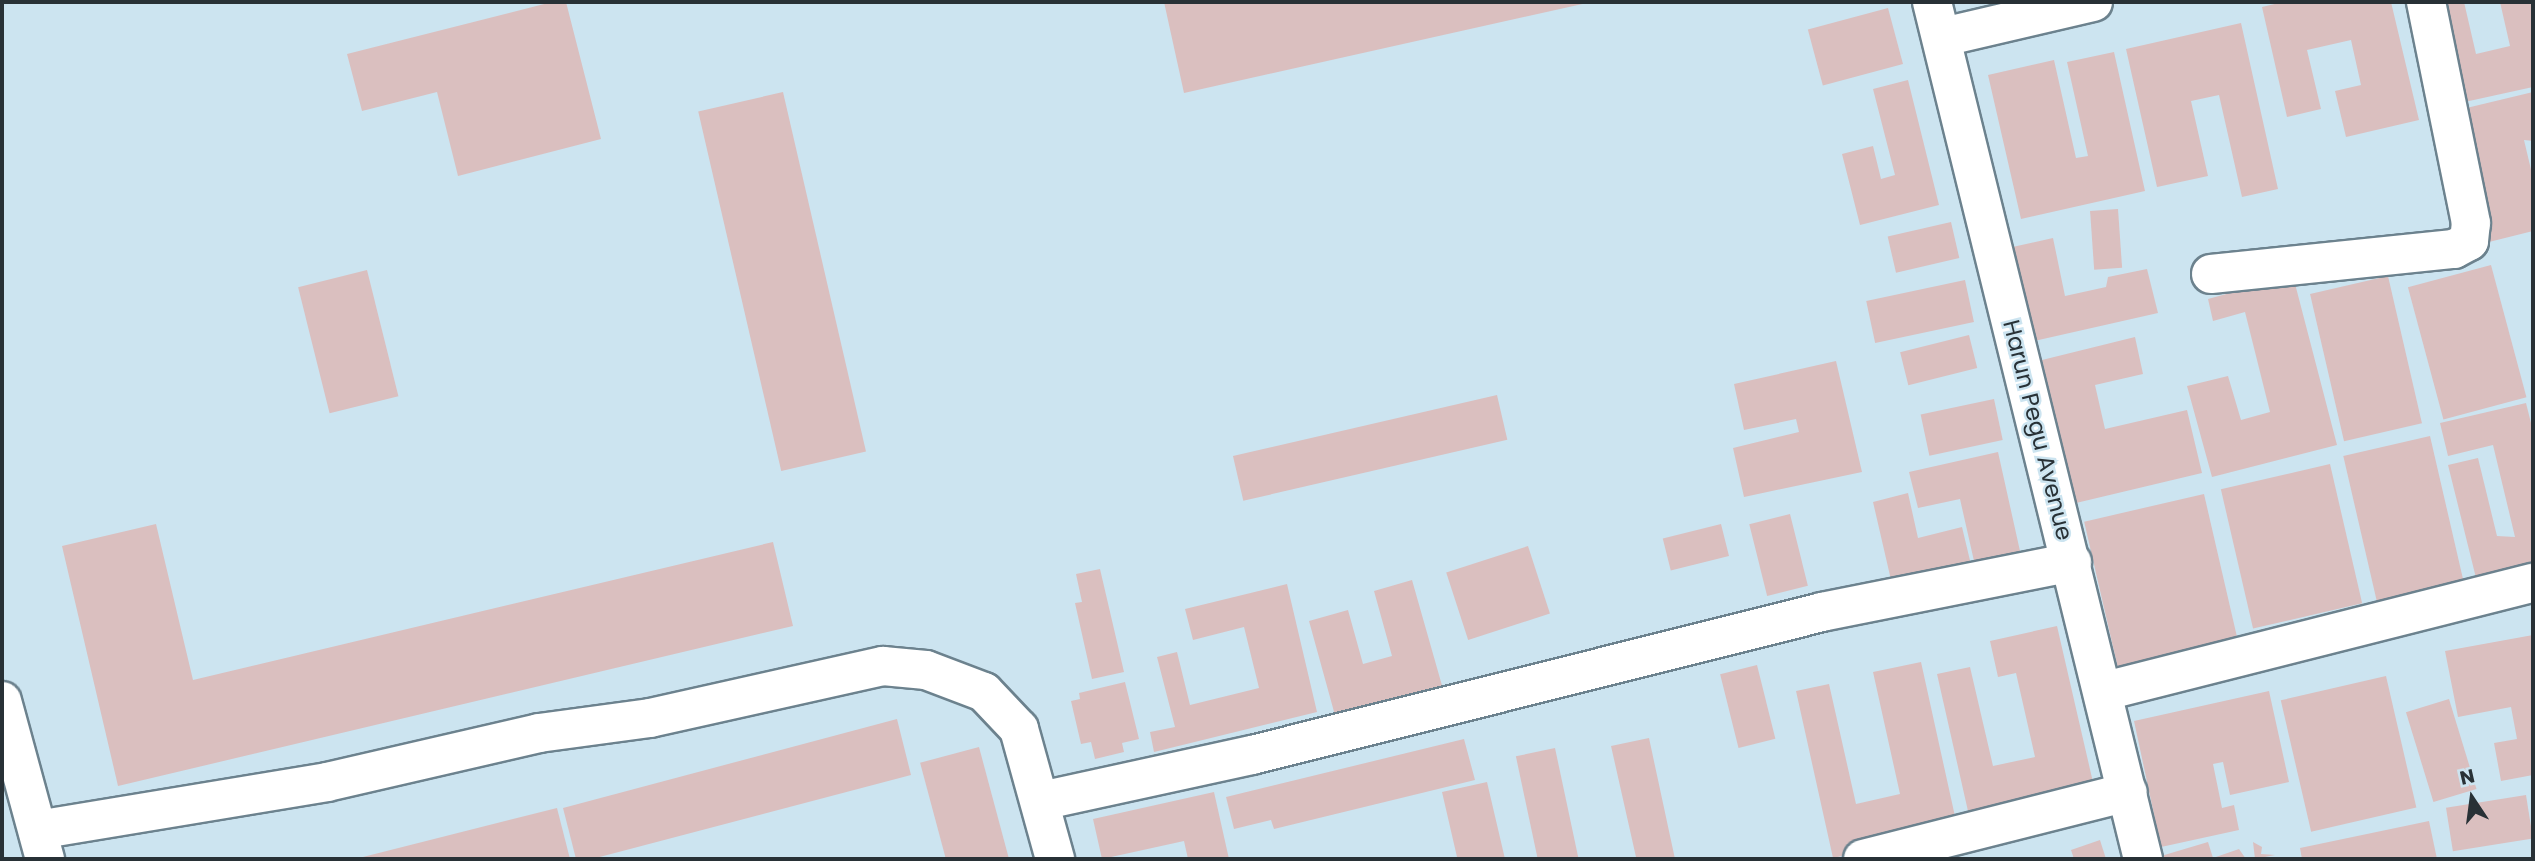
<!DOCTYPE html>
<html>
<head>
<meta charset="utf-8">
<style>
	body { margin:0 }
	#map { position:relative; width:2535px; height:861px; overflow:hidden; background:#cce4f0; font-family:Poppins,sans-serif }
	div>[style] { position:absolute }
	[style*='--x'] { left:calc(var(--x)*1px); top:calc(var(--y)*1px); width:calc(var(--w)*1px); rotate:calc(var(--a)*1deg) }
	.building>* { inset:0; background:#dabfbf; transform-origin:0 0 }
	.roads { filter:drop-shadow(2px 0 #6c828e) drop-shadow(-2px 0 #6c828e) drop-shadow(0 2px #6c828e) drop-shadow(0 -2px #6c828e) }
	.minor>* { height:38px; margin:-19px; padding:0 19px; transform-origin:19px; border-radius:19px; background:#fff }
	.secondary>* { height:38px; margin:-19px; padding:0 19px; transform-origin:19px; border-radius:19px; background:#fff }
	span { translate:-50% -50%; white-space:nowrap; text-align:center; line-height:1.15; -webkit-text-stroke:5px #cce4f0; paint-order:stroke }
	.street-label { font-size:23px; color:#283136 }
	.frame { position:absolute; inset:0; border:4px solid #283136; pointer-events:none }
	.north { position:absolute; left:2437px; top:763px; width:70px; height:70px; -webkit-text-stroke:5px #cce4f0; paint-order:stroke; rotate:347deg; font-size:19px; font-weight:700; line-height:28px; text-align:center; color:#283136 }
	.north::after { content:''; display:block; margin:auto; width:24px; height:32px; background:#283136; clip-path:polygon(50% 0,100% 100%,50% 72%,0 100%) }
</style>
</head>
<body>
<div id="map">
	<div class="building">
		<i style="clip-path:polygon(552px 2px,566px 2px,601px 139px,458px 176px,437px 92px,362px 111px,347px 54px)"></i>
		<i style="clip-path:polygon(1164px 2px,1587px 2px,1587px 3px,1184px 93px)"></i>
		<i style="clip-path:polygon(2283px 2px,2391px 2px,2419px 120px,2346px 137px,2335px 91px,2361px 85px,2351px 40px,2307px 50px,2321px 109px,2287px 117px,2262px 7px)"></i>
		<i style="clip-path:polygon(2438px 2px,2464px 2px,2476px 54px,2510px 46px,2500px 2px,2533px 2px,2533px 87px,2460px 103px)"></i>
		<i style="left:1888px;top:8px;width:58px;height:83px;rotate:75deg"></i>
		<i style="clip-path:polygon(2241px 23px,2278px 189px,2242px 197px,2219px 95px,2191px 101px,2208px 176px,2157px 187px,2126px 49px)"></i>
		<i style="clip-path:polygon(2114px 52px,2145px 191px,2021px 219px,1988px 75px,2054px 60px,2076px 158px,2088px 156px,2067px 62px)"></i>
		<i style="clip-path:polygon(1908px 80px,1939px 205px,1860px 225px,1842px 154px,1873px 146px,1881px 179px,1895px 175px,1873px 89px)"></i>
		<i style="left:783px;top:92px;width:369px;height:87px;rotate:77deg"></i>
		<i style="clip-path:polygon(2533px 92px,2533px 141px,2524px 140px,2533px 178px,2533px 231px,2485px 243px,2454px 111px)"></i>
		<i style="left:2118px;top:209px;width:59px;height:28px;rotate:86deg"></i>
		<i style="left:1951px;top:222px;width:37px;height:65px;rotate:77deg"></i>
		<i style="clip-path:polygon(2053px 238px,2065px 296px,2106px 287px,2108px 277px,2147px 269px,2158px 313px,2030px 342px,2008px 248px)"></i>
		<i style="left:2491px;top:265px;width:137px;height:86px;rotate:75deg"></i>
		<i style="left:367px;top:270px;width:130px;height:71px;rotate:76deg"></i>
		<i style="clip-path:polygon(2293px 276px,2337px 445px,2212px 477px,2187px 386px,2228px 376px,2241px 420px,2270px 412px,2245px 312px,2213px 321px,2208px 299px)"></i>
		<i style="left:2388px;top:276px;width:151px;height:80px;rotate:77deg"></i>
		<i style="left:1965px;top:280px;width:43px;height:101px;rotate:78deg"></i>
		<i style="left:1969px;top:335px;width:34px;height:71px;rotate:76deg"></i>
		<i style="clip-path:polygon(2135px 337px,2143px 374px,2095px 385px,2105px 429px,2187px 410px,2202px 473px,2076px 503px,2042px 360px)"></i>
		<i style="clip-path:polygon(1836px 361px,1862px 472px,1744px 497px,1733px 448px,1799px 432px,1796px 419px,1744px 430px,1734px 384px)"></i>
		<i style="left:1497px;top:395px;width:46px;height:271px;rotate:77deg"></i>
		<i style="left:1994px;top:399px;width:42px;height:75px;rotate:78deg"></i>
		<i style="clip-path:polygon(2526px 403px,2533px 431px,2533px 577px,2479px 590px,2448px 465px,2478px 458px,2497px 536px,2515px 537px,2493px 445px,2448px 456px,2440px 423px)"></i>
		<i style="left:2430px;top:436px;width:157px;height:89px;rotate:77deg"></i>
		<i style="clip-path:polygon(1998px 452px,2020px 551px,1974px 561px,1960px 499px,1918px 508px,1909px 472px)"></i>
		<i style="left:2330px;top:464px;width:143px;height:112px;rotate:77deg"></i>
		<i style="clip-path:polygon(1908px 493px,1918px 538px,1962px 527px,1973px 573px,1891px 580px,1873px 502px)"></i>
		<i style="left:2204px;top:494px;width:154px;height:123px;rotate:77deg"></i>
		<i style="left:1790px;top:514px;width:74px;height:42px;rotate:76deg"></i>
		<i style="clip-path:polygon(156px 524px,193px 680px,773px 542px,793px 626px,118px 786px,62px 546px)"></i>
		<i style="left:1721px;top:524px;width:33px;height:60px;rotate:76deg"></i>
		<i style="left:1528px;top:546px;width:71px;height:86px;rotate:72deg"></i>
		<i style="clip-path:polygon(1100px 569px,1124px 672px,1092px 679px,1075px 603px,1082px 602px,1076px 574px)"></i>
		<i style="clip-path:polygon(1412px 580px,1443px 689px,1336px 719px,1309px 621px,1348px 610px,1363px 664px,1392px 656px,1374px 591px)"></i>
		<i style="clip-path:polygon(1287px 584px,1317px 712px,1154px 752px,1150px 732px,1175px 727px,1157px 657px,1177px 652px,1190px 705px,1259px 688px,1244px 627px,1193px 640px,1185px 609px)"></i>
		<i style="clip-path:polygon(2057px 626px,2095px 791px,1970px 820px,1937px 674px,1970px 667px,1993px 766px,2035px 757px,2016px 673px,1998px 677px,1990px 641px)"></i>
		<i style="clip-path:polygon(2533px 635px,2533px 775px,2501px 781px,2494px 743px,2517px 739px,2511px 707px,2458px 717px,2445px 651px)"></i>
		<i style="clip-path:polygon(1921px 662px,1958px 830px,1833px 858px,1796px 691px,1829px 684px,1856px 804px,1900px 794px,1873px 672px)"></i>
		<i style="left:1757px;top:665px;width:76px;height:38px;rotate:76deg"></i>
		<i style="left:2386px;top:676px;width:135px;height:108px;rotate:77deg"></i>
		<i style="clip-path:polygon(1125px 682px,1139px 739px,1122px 743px,1124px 752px,1095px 759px,1091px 742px,1081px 744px,1071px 701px,1080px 699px,1079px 693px)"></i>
		<i style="clip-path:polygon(2269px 691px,2289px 782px,2230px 795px,2223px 762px,2213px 764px,2222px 808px,2234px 805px,2239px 830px,2161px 847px,2134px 721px)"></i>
		<i style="left:2449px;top:699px;width:94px;height:45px;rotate:73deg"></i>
		<i style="clip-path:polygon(897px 719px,911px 775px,592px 859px,576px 859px,563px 808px)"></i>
		<i style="clip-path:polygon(1649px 738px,1675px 859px,1631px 859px,1636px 857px,1611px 746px)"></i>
		<i style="clip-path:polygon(1464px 739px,1475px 780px,1274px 829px,1271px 820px,1234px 829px,1226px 797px)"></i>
		<i style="left:979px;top:747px;width:116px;height:61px;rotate:75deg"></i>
		<i style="left:1555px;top:748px;width:114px;height:40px;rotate:78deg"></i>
		<i style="clip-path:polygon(1487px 782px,1505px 859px,1452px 859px,1457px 857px,1442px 792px)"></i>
		<i style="clip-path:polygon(1214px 792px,1229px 859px,1188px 859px,1184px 841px,1102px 859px,1093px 819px)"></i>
		<i style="left:2526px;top:795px;width:44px;height:81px;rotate:81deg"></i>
		<i style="clip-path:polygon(557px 808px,570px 859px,360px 859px,359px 858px)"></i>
		<i style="clip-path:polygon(2429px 821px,2437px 859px,2302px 859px,2300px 848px)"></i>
		<i style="clip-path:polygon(2100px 840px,2106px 859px,2074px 859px,2071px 850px)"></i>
		<i style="clip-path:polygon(2208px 842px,2213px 858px,2239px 849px,2246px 859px,2151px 859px)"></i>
		<i style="clip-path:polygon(2253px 842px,2262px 847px,2261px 854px,2275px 855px,2255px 859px)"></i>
	</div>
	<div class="roads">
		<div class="minor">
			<i style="--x:1932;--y:2;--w:883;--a:76.17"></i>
			<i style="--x:1943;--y:37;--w:154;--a:-13.1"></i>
			<i style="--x:2211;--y:274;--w:244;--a:-5.9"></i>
			<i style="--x:2454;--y:249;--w:17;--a:-28"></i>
			<i style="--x:2469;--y:241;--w:18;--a:-84"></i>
			<i style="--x:2471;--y:223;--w:226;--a:-101.5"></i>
			<i style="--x:2105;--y:691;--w:441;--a:-14.2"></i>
			<i style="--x:1041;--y:801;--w:216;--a:-12.3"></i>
			<i style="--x:1252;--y:755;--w:588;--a:-14.08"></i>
			<i style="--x:1822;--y:612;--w:255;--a:-11.3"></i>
			<i style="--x:38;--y:830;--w:293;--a:-9.4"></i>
			<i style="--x:327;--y:782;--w:218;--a:-13"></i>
			<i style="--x:539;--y:733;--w:112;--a:-7.7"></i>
			<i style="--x:650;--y:718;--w:239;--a:-12.6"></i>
			<i style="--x:883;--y:666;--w:43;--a:5.3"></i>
			<i style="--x:926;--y:670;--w:62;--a:20.8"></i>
			<i style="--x:984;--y:692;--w:51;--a:46.6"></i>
			<i style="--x:1019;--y:729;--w:135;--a:74.5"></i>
			<i style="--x:1863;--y:859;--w:273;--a:-14.2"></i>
		</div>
		<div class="secondary">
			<i style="--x:2;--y:701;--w:164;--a:74.8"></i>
		</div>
	</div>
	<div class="street-label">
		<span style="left:2038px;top:430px;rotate:76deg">Harun Pegu Avenue</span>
	</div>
	<div class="frame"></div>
	<div class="north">N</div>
</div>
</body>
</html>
